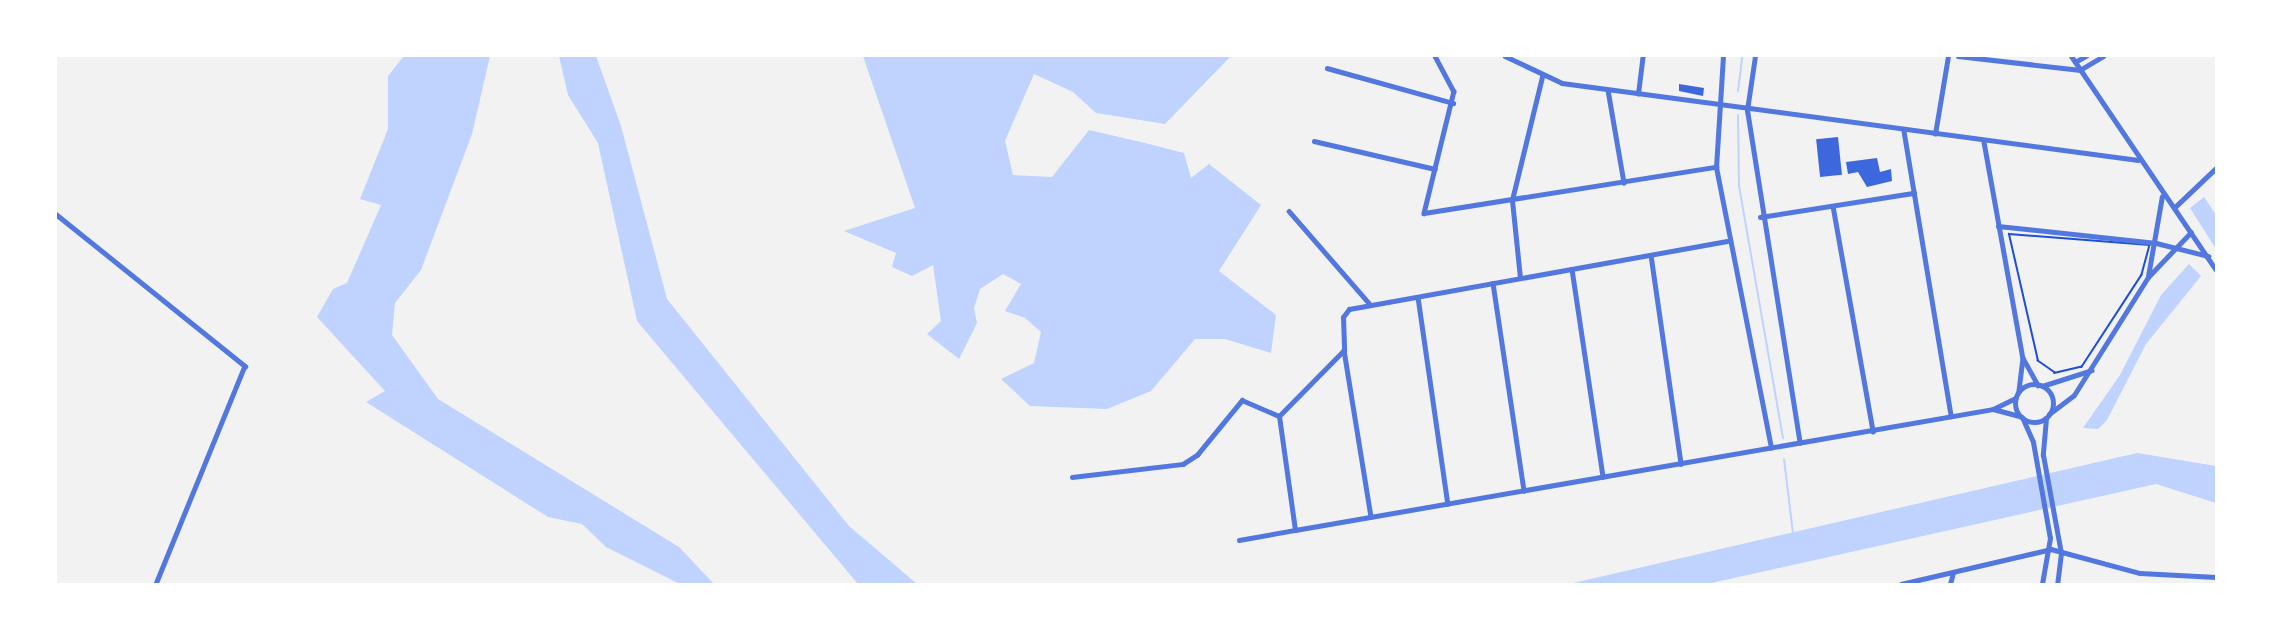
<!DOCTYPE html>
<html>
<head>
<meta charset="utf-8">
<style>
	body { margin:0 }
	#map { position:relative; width:2272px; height:640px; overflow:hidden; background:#f2f2f2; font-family:Inter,sans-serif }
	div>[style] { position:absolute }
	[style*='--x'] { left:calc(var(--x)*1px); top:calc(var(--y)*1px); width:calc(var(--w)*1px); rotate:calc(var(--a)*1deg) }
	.water>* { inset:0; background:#bfd3fe }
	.stream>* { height:2px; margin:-1px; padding:0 1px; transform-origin:1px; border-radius:1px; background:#bfd3fe }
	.building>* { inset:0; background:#3d67dc; transform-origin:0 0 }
	.path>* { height:1.5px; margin:-0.75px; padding:0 0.75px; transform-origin:0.75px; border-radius:0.75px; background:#1d4ed8 }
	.minor>* { height:4.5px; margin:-2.25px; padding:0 2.25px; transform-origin:2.25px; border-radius:2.25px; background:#5277de }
	.tertiary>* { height:5px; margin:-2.5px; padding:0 2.5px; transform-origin:2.5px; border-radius:2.5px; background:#5277de }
	.tertiary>.ring { margin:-2.5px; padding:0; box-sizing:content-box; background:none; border:5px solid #5277de; border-radius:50% }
	span { translate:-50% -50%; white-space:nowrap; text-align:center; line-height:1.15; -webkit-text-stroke:6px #fff; paint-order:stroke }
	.frame { position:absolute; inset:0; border:57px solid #fff; pointer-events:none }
</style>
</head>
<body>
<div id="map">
	<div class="water">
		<i style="clip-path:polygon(404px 56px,490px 56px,472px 134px,421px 270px,395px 303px,392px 335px,438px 399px,679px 547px,714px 584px,680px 584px,606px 547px,582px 524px,548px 517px,366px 402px,385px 391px,317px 317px,333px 289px,347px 283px,381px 205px,360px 199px,388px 129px,388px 76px)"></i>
		<i style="clip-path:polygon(559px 56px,596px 56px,621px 126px,667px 299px,849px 526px,917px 584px,858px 584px,637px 321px,598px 143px,568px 95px)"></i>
		<i style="clip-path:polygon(863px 56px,1231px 56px,1165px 124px,1096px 113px,1073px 92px,1034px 74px,1005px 141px,1013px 175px,1052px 177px,1089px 130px,1145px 143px,1184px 153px,1191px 178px,1209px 164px,1261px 205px,1219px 271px,1276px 315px,1271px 353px,1225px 339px,1195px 339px,1151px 391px,1107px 409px,1030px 406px,1001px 379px,1034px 363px,1041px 332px,1025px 318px,1005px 311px,1021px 284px,1003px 274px,980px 289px,974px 308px,977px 323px,959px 359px,927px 334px,941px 321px,933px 265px,912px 276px,892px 267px,896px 253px,844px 231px,915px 208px)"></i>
		<i style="clip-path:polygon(2204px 197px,2216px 215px,2216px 249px,2190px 208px)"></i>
		<i style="clip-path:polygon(2189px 264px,2201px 276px,2146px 344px,2107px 420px,2098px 429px,2083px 428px,2120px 375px,2161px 295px)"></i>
		<i style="clip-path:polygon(2137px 453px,2216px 466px,2216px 503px,2156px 484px,1707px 584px,1569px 584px)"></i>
	</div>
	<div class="stream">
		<i style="--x:1738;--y:91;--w:35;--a:-83"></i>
		<i style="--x:1738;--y:115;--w:71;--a:89.2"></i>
		<i style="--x:1739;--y:186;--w:256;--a:80.1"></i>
		<i style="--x:1784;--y:459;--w:75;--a:83.1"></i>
	</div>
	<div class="building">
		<i style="clip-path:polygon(1679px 84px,1704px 88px,1703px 96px,1679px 91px)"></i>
		<i style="left:1838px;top:137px;width:38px;height:22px;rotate:84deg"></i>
		<i style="clip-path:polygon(1877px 158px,1880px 172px,1891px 169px,1892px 181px,1867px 187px,1858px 172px,1848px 174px,1846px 162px)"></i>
	</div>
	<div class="path">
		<i style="--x:2009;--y:234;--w:141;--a:4.5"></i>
		<i style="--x:2150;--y:245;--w:31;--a:105"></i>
		<i style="--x:2142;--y:275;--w:110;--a:123.1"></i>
		<i style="--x:2082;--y:367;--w:28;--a:167"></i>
		<i style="--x:2055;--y:373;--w:21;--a:-145"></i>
		<i style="--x:2038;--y:361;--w:130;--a:-102.9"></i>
	</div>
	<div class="minor">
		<i style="--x:1435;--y:56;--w:40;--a:62"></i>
		<i style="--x:1454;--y:91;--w:126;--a:103.8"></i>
		<i style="--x:1424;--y:213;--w:296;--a:-9"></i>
		<i style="--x:1505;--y:56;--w:63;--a:25.3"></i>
		<i style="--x:1562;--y:83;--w:581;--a:7.61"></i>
		<i style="--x:1958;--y:56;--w:123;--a:6.5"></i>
		<i style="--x:2080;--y:70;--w:27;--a:-31"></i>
		<i style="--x:2075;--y:62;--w:13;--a:-29"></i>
		<i style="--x:1327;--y:68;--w:131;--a:15.5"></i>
		<i style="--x:1608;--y:90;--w:94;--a:80.2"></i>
		<i style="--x:1638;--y:94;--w:38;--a:-83"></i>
		<i style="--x:1904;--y:131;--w:289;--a:80.6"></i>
		<i style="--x:1935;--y:134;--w:79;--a:-80.5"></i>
		<i style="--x:1314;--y:141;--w:124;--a:13"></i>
		<i style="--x:1984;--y:142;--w:219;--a:79.8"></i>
		<i style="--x:2023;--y:358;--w:34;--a:97"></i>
		<i style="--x:1833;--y:206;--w:229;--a:79.9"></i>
		<i style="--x:2174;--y:208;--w:58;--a:-43.6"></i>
		<i style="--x:1289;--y:211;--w:122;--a:49"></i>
		<i style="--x:56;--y:214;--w:243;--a:38.8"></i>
		<i style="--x:245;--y:366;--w:235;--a:112.2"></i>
		<i style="--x:1760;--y:217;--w:156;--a:-8.9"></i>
		<i style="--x:1998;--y:226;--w:159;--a:6.1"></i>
		<i style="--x:1651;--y:255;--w:211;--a:81.8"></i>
		<i style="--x:1572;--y:269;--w:210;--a:81.5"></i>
		<i style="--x:1520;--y:278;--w:78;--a:-95.9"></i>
		<i style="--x:1512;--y:200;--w:127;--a:-76.3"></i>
		<i style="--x:1493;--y:283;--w:210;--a:81.5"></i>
		<i style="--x:1418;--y:297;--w:209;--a:81.8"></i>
		<i style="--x:1344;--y:350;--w:169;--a:80.8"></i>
		<i style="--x:2023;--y:358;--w:31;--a:61"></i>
		<i style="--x:1072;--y:477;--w:112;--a:-6.7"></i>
		<i style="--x:1183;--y:464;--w:17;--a:-33"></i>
		<i style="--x:1197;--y:455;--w:71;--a:-50.7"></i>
		<i style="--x:1242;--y:400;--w:40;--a:23.4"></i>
		<i style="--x:1239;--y:540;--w:57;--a:-10.1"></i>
		<i style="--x:1901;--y:584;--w:154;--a:-13.1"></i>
		<i style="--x:2051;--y:549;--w:92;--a:15.1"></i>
		<i style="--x:2140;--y:573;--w:76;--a:3"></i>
		<i style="--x:1950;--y:584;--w:11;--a:-75"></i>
	</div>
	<div class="tertiary">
		<i style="--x:1723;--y:56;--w:111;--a:93.6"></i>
		<i style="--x:1716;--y:167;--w:286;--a:78.9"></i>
		<i style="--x:1755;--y:56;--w:55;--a:98.4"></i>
		<i style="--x:1747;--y:110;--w:337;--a:81"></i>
		<i style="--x:2071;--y:56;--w:258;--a:55.9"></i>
		<i style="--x:1727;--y:241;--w:384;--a:169.8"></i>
		<i style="--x:1349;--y:309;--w:10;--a:127"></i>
		<i style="--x:1343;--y:317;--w:33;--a:88"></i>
		<i style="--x:1344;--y:350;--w:93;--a:134.6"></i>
		<i style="--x:1279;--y:416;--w:115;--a:82"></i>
		<i style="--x:1295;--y:530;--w:708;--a:-9.83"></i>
		<i style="--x:1993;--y:409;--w:25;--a:-26"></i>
		<i style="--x:2156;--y:243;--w:54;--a:14"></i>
		<i style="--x:2148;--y:276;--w:81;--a:-80.1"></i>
		<i class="ring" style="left:2015px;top:384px;width:33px;height:33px"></i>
		<i style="--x:2042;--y:386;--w:52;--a:-17.7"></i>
		<i style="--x:1993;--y:409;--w:28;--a:15"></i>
		<i style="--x:2049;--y:414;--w:31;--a:-37"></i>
		<i style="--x:2074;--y:395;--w:139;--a:-57.9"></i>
		<i style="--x:2148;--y:277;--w:62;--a:-46.3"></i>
		<i style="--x:2022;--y:417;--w:27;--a:66"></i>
		<i style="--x:2033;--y:442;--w:97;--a:80"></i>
		<i style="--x:2050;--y:538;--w:47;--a:99.9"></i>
		<i style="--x:2046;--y:418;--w:37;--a:95"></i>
		<i style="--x:2043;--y:455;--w:100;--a:79.6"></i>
		<i style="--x:2061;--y:553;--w:31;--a:97"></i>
	</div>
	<div class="frame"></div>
</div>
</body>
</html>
